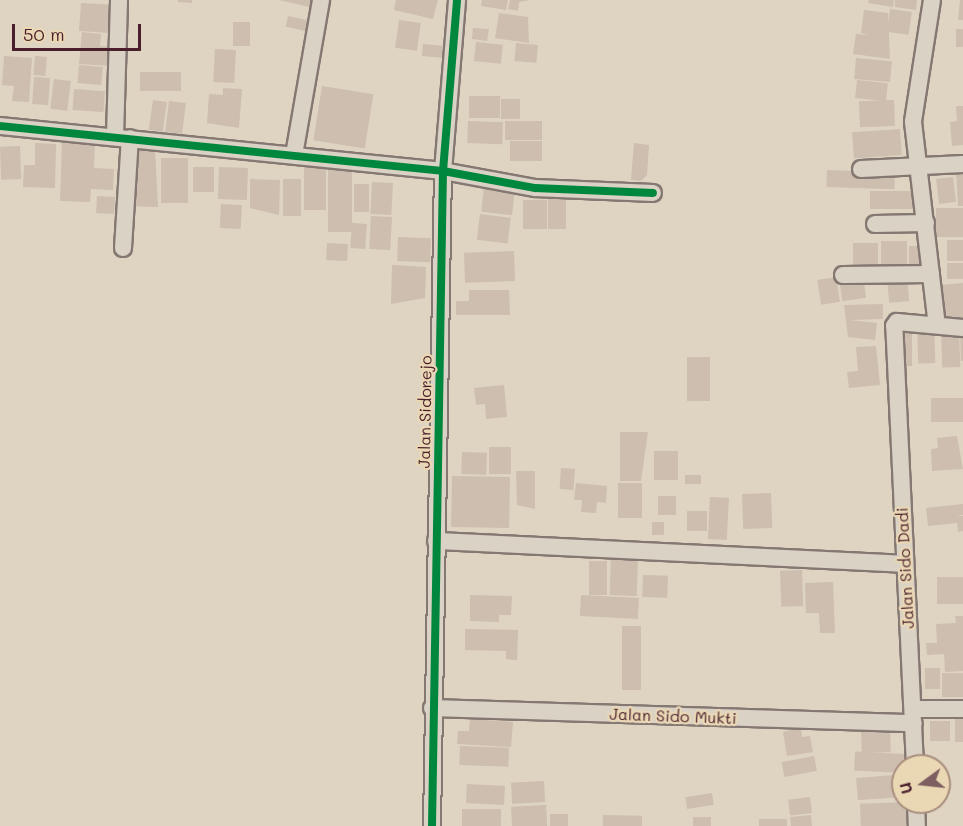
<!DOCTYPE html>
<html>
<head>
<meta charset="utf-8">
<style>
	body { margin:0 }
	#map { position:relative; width:963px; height:826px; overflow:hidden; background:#ded4c1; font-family:Mali,sans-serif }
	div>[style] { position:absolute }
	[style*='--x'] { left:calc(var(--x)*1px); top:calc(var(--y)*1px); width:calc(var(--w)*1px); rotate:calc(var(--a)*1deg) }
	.building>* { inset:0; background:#cdbeb0; transform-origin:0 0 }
	.roads { filter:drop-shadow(2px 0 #857872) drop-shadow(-2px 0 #857872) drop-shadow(0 2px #857872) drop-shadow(0 -2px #857872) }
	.minor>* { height:16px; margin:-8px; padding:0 8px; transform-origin:8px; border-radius:8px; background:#dad2c5 }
	.cycleway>* { height:8px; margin:-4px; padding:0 4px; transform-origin:4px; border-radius:4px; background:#00873e }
	span { translate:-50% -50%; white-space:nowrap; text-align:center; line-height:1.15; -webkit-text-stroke:4.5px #ead8b5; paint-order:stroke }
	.street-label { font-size:16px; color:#4a1f2b }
	.north { position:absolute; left:891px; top:754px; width:60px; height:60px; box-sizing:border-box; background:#ead8b5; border:2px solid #aa8e7e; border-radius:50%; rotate:255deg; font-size:16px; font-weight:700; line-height:24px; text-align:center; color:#4a1f2b }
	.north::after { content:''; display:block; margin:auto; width:21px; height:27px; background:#7e5e60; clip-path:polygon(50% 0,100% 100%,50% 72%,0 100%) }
	.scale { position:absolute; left:12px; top:24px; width:129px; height:27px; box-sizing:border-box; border:3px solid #4a1f2b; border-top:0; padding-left:8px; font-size:18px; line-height:21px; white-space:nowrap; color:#4a1f2b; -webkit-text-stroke:4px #ead8b5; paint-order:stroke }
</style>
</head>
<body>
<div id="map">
	<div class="building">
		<i style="clip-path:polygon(178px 0,192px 0,192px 3px,178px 2px)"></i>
		<i style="clip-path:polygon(279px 0,315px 0,314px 8px)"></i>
		<i style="clip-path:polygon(396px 0,438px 0,433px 19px,394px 10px)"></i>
		<i style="clip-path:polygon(482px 0,508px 0,506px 10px,481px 6px)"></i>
		<i style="clip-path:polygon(510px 0,530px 0,519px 2px,518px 11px,508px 9px)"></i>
		<i style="clip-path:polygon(869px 0,894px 0,893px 7px,868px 3px)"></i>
		<i style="clip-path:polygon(895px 0,917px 0,916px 10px,895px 7px)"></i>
		<i style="clip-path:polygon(960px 0,963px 0,963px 20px,958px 20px)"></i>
		<i style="clip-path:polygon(81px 3px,118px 5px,110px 33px,79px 31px)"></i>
		<i style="left:890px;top:9px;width:22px;height:23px;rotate:8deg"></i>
		<i style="clip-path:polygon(864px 10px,888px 13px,890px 59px,853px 54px,856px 34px,868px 35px,861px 33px)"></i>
		<i style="clip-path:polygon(499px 13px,528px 17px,529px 43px,495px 38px)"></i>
		<i style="left:288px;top:16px;width:24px;height:11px;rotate:12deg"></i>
		<i style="left:399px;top:20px;width:22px;height:28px;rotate:8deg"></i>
		<i style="left:233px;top:22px;width:17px;height:24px"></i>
		<i style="clip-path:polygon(473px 28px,489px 29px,487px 41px,472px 39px)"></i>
		<i style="left:956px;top:29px;width:7px;height:18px"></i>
		<i style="clip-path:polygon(82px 32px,101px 34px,100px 46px,115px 47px,113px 66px,79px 64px)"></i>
		<i style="left:476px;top:42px;width:27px;height:19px;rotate:6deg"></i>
		<i style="left:516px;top:43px;width:22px;height:18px;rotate:5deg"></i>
		<i style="left:423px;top:44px;width:23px;height:12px;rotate:5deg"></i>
		<i style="left:215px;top:49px;width:21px;height:33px;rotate:3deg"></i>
		<i style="clip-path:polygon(4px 56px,32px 58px,29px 102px,12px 101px,14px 86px,2px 85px)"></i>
		<i style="left:35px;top:56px;width:12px;height:19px;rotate:5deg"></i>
		<i style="left:856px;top:58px;width:36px;height:21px;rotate:5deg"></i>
		<i style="left:79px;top:65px;width:24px;height:18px;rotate:5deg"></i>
		<i style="left:140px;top:72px;width:41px;height:19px"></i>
		<i style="left:34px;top:77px;width:16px;height:27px;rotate:4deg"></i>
		<i style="left:54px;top:79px;width:17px;height:30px;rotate:7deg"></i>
		<i style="left:857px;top:80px;width:31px;height:18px;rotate:6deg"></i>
		<i style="left:322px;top:86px;width:52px;height:55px;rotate:9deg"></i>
		<i style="clip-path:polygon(223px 88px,242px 89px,239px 128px,207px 123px,209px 94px,223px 95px)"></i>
		<i style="left:74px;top:89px;width:31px;height:21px;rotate:4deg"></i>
		<i style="left:469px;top:96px;width:31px;height:22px"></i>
		<i style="left:501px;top:99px;width:19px;height:20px"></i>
		<i style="left:153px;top:100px;width:14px;height:30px;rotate:8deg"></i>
		<i style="left:894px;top:100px;width:26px;height:35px;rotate:88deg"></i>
		<i style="left:169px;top:101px;width:17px;height:31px;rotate:7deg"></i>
		<i style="clip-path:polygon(956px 106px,963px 106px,963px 145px,952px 146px,950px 122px,957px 121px)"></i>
		<i style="left:468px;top:121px;width:35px;height:22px;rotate:2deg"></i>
		<i style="left:542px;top:121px;width:19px;height:37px;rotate:90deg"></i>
		<i style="left:900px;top:129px;width:26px;height:48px;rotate:86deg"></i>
		<i style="clip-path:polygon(62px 141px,95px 142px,94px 168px,114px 169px,113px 190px,91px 189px,90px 202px,60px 201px)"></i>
		<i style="left:542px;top:141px;width:20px;height:32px;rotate:90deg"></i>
		<i style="clip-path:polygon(35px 143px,56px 144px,55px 188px,23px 187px,24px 165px,35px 165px)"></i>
		<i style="clip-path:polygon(634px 143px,649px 145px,647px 175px,641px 181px,631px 180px)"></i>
		<i style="left:20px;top:146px;width:33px;height:20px;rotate:88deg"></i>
		<i style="clip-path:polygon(130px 147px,155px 148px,158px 207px,128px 206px)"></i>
		<i style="left:161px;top:158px;width:27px;height:45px"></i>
		<i style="left:304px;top:165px;width:22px;height:45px"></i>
		<i style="left:193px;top:167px;width:21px;height:25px"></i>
		<i style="left:219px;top:167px;width:29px;height:32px;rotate:2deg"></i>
		<i style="left:328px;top:168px;width:24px;height:64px"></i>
		<i style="left:827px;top:170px;width:68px;height:17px;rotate:2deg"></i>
		<i style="clip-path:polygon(956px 170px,963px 170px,963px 206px,958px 206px)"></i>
		<i style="left:953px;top:177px;width:25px;height:17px;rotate:83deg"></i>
		<i style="clip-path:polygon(250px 179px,280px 180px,279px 215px,250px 208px)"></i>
		<i style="left:283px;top:179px;width:18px;height:37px"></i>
		<i style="left:372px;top:182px;width:21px;height:32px;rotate:3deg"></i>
		<i style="left:354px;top:184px;width:15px;height:28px"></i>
		<i style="left:484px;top:186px;width:31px;height:26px;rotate:6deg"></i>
		<i style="left:548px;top:191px;width:18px;height:38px"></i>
		<i style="left:914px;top:191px;width:18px;height:44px;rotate:90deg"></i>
		<i style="left:97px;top:196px;width:18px;height:17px;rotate:3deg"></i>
		<i style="left:523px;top:200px;width:24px;height:29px"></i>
		<i style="left:221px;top:204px;width:21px;height:24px;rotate:3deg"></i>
		<i style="left:963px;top:208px;width:29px;height:27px;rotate:90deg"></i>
		<i style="left:480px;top:214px;width:31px;height:26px;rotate:7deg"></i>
		<i style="left:371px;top:216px;width:21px;height:33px;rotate:3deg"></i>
		<i style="left:352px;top:223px;width:15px;height:25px;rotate:4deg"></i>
		<i style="left:398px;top:237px;width:33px;height:24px;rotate:2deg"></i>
		<i style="left:963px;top:240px;width:21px;height:16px;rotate:90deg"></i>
		<i style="left:881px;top:241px;width:26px;height:29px"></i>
		<i style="left:327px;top:243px;width:21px;height:17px;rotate:3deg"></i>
		<i style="left:878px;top:243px;width:27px;height:25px;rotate:90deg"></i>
		<i style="left:909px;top:246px;width:15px;height:23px"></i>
		<i style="left:514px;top:251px;width:30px;height:50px;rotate:88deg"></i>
		<i style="left:963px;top:263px;width:16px;height:16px;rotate:90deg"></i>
		<i style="clip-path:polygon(392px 265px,426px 267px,425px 298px,391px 304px)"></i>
		<i style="left:863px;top:276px;width:22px;height:24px;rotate:82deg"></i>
		<i style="left:907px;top:276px;width:25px;height:20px;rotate:85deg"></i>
		<i style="left:836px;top:277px;width:25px;height:19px;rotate:81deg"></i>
		<i style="clip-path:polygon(963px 283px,963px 323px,944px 325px,940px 285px)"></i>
		<i style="clip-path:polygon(469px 290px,509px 290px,510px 315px,456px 315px,456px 301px,469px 301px)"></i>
		<i style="clip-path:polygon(883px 304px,883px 319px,849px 320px,877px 323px,875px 340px,848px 337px,844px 305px)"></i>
		<i style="left:934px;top:325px;width:38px;height:17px;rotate:88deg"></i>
		<i style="left:897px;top:327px;width:15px;height:39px"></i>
		<i style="left:959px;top:330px;width:37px;height:18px;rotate:88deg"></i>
		<i style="clip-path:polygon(960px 330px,963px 330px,963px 361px,961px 361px)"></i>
		<i style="clip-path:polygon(876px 346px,880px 385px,849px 388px,847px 372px,858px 371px,856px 347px)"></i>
		<i style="left:687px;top:357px;width:23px;height:44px"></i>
		<i style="clip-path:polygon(504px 385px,507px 417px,486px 419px,485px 404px,476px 405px,474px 388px)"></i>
		<i style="left:963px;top:398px;width:24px;height:32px;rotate:90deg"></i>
		<i style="clip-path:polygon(620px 432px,648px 432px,641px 481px,620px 481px)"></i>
		<i style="clip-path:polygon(957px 436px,963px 469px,932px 471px,931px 449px,938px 448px,937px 438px)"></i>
		<i style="left:489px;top:447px;width:22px;height:27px"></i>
		<i style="left:654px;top:451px;width:24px;height:29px"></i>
		<i style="left:462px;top:452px;width:25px;height:22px;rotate:2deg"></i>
		<i style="left:561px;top:468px;width:14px;height:21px;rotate:4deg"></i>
		<i style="clip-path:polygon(516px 471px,535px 471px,535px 509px,517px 505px)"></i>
		<i style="left:685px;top:475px;width:16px;height:9px"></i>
		<i style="left:452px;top:476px;width:58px;height:51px;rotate:1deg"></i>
		<i style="clip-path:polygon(576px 483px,607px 486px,606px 503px,597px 502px,596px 513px,581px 512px,582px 500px,574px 500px)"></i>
		<i style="left:618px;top:483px;width:24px;height:35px"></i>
		<i style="left:771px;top:493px;width:35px;height:29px;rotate:88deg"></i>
		<i style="left:658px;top:496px;width:18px;height:19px"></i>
		<i style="left:710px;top:497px;width:19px;height:42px;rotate:3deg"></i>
		<i style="clip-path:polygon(963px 504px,963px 515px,956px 515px,963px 516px,963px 531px,958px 532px,957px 523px,928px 526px,926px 508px)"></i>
		<i style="left:687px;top:511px;width:20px;height:20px"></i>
		<i style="left:652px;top:522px;width:12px;height:13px"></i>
		<i style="left:611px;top:557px;width:27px;height:38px;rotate:2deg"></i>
		<i style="left:589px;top:561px;width:18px;height:34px"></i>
		<i style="left:802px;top:570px;width:36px;height:22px;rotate:88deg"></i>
		<i style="left:643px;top:575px;width:25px;height:22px;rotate:2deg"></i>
		<i style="left:937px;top:577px;width:26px;height:27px"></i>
		<i style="clip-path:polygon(833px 582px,835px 633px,820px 633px,819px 613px,806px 613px,805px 583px)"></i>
		<i style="clip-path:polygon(470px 595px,512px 596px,511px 615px,499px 615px,499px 622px,470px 621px)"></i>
		<i style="left:581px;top:595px;width:58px;height:21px;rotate:3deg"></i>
		<i style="clip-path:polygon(955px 616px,963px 616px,963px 671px,945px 672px,944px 654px,927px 655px,926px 643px,937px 643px,936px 624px,956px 623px)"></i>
		<i style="left:622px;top:626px;width:19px;height:64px"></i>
		<i style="clip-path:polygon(465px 629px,518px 630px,517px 660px,506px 659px,506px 651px,465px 650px)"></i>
		<i style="left:925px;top:668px;width:15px;height:21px"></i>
		<i style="left:963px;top:673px;width:24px;height:21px;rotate:90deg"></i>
		<i style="left:955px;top:716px;width:8px;height:26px"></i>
		<i style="clip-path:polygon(470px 719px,513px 722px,511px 747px,457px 744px,458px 731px,469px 731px)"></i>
		<i style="left:930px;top:721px;width:20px;height:20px"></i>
		<i style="clip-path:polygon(801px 728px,802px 737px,810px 736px,813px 752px,787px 756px,783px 732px)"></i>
		<i style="left:890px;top:729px;width:23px;height:29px;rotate:88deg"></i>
		<i style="left:460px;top:746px;width:49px;height:19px;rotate:2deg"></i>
		<i style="left:904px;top:754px;width:19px;height:49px;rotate:93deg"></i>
		<i style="left:814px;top:756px;width:15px;height:33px;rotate:79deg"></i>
		<i style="clip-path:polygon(894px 775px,894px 783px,902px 783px,903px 797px,858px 800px,856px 778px)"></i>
		<i style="left:544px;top:781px;width:21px;height:33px;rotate:87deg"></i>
		<i style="left:467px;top:784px;width:38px;height:19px;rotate:3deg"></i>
		<i style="left:712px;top:793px;width:12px;height:27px;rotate:81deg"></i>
		<i style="left:810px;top:797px;width:16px;height:22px;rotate:83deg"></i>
		<i style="left:909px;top:802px;width:24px;height:49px;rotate:88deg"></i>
		<i style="left:546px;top:805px;width:21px;height:35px;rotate:87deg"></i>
		<i style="left:462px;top:809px;width:39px;height:17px"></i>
		<i style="left:550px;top:814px;width:18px;height:12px"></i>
		<i style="left:603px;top:815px;width:39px;height:11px;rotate:1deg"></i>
		<i style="clip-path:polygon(811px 815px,812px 826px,791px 826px,790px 817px)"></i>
		<i style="left:711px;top:817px;width:9px;height:18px;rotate:90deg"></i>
		<i style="left:759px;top:819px;width:28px;height:7px"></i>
	</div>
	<div class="roads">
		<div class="minor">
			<i style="--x:932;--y:0;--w:123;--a:98.9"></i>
			<i style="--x:913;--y:122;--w:204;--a:83.3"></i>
			<i style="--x:0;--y:126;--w:445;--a:5.8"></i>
			<i style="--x:443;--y:171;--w:94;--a:10.5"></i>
			<i style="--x:535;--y:188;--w:118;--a:2.4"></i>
			<i style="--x:115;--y:136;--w:136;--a:-88.3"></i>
			<i style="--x:294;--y:155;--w:157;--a:-80.1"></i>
			<i style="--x:861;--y:169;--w:102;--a:-2.8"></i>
			<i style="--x:875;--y:224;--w:51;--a:-1.1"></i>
			<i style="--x:123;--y:248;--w:110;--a:-86.4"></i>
			<i style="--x:843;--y:275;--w:88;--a:-0.7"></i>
			<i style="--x:436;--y:541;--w:469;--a:2.8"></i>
			<i style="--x:432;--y:708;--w:482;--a:1.8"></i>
			<i style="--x:913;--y:709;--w:50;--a:0"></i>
			<i style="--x:915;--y:766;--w:441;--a:-92.7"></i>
			<i style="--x:894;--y:326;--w:5;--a:-53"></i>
			<i style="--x:897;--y:322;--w:66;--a:5.2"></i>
			<i style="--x:916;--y:802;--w:24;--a:88"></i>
			<i style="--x:432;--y:826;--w:655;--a:-89.04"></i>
			<i style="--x:443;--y:171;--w:172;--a:-85.3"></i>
		</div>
	</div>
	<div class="cycleway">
		<i style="--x:0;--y:126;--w:445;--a:5.8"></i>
		<i style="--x:443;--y:171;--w:94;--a:10.5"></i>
		<i style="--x:535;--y:188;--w:118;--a:2.4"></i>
		<i style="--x:432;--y:826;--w:655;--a:-89.04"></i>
		<i style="--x:443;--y:171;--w:172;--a:-85.3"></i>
	</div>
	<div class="street-label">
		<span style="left:425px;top:412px;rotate:-89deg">Jalan Sidorejo</span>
		<span style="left:905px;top:568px;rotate:-93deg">Jalan Sido Dadi</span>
		<span style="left:673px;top:716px;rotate:2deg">Jalan Sido Mukti</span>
	</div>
	<div class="north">U</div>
	<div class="scale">50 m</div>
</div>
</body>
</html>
